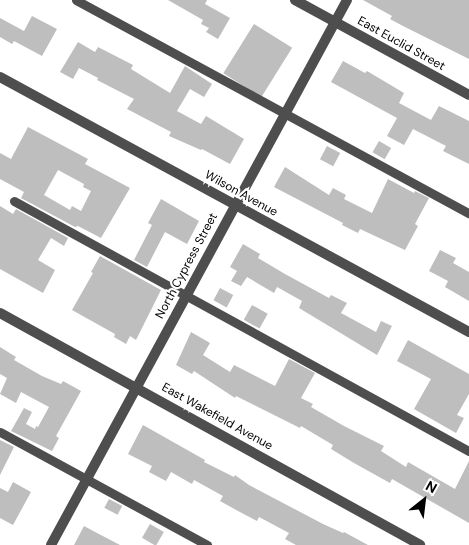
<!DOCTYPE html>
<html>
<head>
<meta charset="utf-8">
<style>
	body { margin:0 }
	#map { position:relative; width:469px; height:545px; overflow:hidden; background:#fff; font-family:"DM Sans",sans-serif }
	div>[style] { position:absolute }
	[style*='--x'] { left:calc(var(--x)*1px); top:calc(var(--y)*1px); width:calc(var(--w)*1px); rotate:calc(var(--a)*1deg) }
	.building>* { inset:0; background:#bebebe; transform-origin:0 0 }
	.lane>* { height:9px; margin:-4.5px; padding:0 4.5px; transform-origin:4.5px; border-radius:4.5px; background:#4e4e4e }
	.street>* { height:10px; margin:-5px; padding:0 5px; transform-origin:5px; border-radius:5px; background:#4e4e4e }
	span { translate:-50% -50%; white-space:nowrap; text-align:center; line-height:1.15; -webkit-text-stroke:4.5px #fff; paint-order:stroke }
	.street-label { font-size:12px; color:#000 }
	.north { position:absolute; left:399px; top:475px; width:50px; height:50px; -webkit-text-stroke:4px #fff; paint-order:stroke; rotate:29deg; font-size:14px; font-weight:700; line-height:20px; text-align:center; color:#000 }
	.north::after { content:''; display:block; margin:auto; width:18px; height:22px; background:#000; clip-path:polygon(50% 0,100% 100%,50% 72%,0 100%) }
</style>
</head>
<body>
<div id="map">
	<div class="building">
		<i style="clip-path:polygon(168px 0,207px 0,205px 4px,230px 18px,218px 39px,206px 32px,209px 28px,201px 24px,203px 20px)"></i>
		<i style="clip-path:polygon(363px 0,469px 0,469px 59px,403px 26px,390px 19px,392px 16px)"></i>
		<i style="clip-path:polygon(32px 16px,57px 29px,42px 56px,14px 41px,12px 44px,0 37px,0 18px,24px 31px)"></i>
		<i style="left:254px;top:24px;width:45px;height:58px;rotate:32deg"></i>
		<i style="clip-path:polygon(78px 42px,95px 52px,98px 47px,133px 65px,131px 69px,170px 93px,185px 66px,212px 84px,204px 97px,190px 89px,177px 111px,201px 124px,206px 116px,244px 139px,230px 164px,202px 149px,201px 150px,169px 136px,171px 132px,127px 109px,134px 99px,97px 80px,98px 78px,79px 68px,73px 79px,60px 72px)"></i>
		<i style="clip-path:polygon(343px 61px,365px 73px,367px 71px,404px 93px,399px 103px,431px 120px,439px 106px,469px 121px,469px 164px,443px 151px,446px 146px,413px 129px,404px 145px,387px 136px,397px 118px,331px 82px)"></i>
		<i style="clip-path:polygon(evenodd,28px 127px,88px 159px,85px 164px,130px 188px,101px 238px,78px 226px,75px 227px,21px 198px,24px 192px,0 179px,0 153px,11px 159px,28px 127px,58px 170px,84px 184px,83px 187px,91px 191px,81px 211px,72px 206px,70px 210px,44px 195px,58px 170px)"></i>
		<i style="left:379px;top:141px;width:14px;height:13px;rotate:30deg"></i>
		<i style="left:327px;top:146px;width:15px;height:15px;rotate:28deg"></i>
		<i style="clip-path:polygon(285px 167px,329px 195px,333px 188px,346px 195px,344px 199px,372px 213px,388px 179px,414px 193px,415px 191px,429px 198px,415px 224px,418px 226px,405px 250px,360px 229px,358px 233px,342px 225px,343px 223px,274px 187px)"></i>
		<i style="clip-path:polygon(161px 199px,199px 221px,187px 244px,165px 232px,147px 267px,134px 260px,152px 225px,148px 223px)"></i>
		<i style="clip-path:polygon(0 206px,13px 214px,16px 209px,68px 238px,64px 246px,51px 238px,38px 260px,55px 270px,43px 293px,0 269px)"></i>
		<i style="clip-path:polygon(243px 244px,260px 254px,258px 258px,285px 274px,329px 298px,331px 295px,347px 303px,341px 313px,376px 332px,381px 321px,392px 326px,377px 355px,299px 308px,302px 301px,277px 287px,274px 293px,247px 277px,241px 286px,231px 281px,237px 271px,230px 267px)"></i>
		<i style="clip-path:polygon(440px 250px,456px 258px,453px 263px,469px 272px,469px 301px,445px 287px,448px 281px,429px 271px)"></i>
		<i style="clip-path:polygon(100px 256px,161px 290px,136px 340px,130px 336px,126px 344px,114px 337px,115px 334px,72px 310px,93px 273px,91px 272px)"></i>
		<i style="left:220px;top:288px;width:15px;height:14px;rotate:28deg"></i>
		<i style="left:252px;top:305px;width:18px;height:17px;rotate:29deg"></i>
		<i style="clip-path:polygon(191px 332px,210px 343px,203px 355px,230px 372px,234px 365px,275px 386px,289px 359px,315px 373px,301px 398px,313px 404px,311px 407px,344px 426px,384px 446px,381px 451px,406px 467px,408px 462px,455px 489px,469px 461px,469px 523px,392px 479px,390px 483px,354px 463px,331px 449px,333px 445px,301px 426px,300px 428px,236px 396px,235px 398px,194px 371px,192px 374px,176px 365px)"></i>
		<i style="clip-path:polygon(408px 340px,469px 374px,469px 394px,457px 415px,464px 418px,456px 433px,414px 409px,431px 379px,397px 361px)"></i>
		<i style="clip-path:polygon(0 347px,16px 357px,14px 360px,42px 376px,61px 384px,63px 381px,81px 391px,56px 436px,59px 438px,52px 451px,11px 431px,24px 408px,32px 412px,26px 424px,35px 429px,36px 426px,38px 427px,49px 407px,21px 392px,16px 403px,0 394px,7px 378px,0 374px)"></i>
		<i style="clip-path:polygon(143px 425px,205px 460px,204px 462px,234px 477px,235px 475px,249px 485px,323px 524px,343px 533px,344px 532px,368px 545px,296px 545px,285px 539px,289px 533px,259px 517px,257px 521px,238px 511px,220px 501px,223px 496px,194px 480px,192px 484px,171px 472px,166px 481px,149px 472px,152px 466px,128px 454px)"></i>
		<i style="clip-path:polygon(0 440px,14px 447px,0 475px)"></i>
		<i style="clip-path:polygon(13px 482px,31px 492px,13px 525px,0 518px,0 488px,8px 492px)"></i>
		<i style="left:109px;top:499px;width:15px;height:10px;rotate:28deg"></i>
		<i style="left:150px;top:524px;width:16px;height:16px;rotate:30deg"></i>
		<i style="clip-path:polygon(84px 526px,97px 533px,120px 545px,74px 545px)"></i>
	</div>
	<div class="lane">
		<i style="--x:76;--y:0;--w:447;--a:28.5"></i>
		<i style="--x:14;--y:201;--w:519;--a:28.79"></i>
		<i style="--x:0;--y:432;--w:236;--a:28.6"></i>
	</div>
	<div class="street">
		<i style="--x:295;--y:0;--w:198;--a:28.6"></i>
		<i style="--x:0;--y:77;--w:534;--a:28.53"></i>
		<i style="--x:0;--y:313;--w:480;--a:28.9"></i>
		<i style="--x:51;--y:545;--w:620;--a:-61.49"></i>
	</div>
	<div class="street-label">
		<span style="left:401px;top:44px;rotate:29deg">East Euclid Street</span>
		<span style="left:241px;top:194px;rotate:29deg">Wilson Avenue</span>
		<span style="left:187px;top:266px;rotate:-62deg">North Cypress Street</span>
		<span style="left:217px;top:417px;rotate:29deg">East Wakefield Avenue</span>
	</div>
	<div class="north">N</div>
</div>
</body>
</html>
